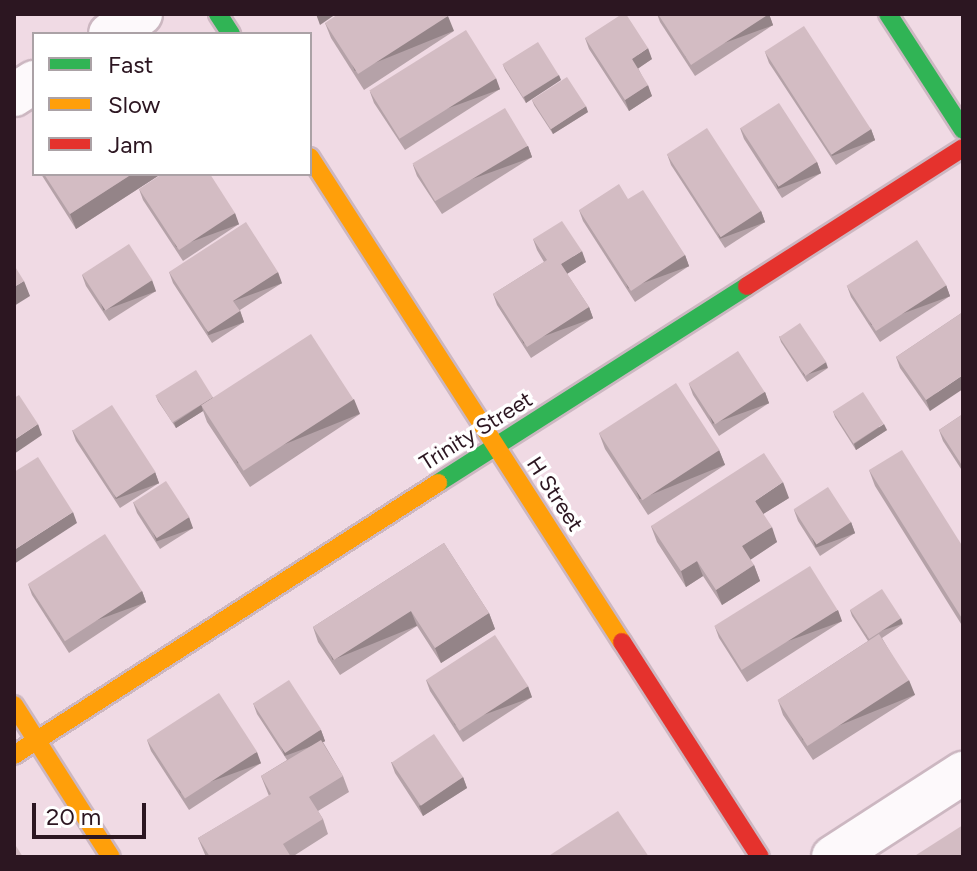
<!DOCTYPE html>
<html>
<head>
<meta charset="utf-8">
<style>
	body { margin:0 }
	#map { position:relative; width:977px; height:871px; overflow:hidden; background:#f0dae4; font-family:Figtree,sans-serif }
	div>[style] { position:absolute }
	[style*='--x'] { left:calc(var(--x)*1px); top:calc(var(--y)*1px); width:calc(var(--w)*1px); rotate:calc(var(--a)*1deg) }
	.roads { filter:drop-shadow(2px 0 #ccb7c1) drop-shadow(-2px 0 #ccb7c1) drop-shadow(0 2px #ccb7c1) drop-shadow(0 -2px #ccb7c1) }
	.street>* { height:42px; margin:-21px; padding:0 21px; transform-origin:21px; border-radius:21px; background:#fdf9fb }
	.fast>* { height:18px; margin:-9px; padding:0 9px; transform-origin:9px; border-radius:9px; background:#30b455 }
	.slow>* { height:18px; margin:-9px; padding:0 9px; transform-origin:9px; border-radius:9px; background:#ff9f0a }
	.jam>* { height:18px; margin:-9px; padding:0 9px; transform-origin:9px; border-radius:9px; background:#e5322d }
	.wall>* { inset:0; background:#b5a2a8 }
	.shaded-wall>* { inset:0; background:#948488; transform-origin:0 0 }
	.building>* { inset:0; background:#d3bcc3; transform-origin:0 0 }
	span { translate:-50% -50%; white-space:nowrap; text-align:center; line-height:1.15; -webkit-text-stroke:7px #fff; paint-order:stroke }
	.street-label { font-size:22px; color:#2c1621 }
	.frame { position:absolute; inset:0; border:16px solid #2c1621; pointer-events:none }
	.legend { position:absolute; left:32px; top:32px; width:280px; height:144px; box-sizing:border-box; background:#fff; border:2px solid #aba2a6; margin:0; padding:10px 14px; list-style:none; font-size:24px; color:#2c1621 }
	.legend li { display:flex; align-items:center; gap:16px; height:40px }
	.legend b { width:40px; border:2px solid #aba2a6 }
	.scale { position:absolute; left:32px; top:803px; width:114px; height:36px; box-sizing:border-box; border:4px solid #2c1621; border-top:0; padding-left:10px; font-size:24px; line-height:28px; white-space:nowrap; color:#2c1621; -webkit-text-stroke:6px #fff; paint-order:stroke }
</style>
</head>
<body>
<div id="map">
	<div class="roads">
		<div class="street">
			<i style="--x:110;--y:34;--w:37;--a:-33"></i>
			<i style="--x:14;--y:95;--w:24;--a:-33"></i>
			<i style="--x:833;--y:857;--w:155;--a:-32.9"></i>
		</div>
		<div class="fast">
			<i style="--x:218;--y:14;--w:24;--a:57"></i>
			<i style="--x:888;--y:14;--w:138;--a:57.1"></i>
			<i style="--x:438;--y:483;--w:366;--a:-32.5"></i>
		</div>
		<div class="slow">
			<i style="--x:310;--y:157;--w:577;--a:57.25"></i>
			<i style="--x:14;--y:705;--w:180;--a:57.5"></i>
			<i style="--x:14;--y:755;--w:504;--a:-32.68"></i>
		</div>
		<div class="jam">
			<i style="--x:747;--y:286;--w:256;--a:-32.6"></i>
			<i style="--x:622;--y:642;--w:255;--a:57.3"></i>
		</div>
	</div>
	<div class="wall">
		<i style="clip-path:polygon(657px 14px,769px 14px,773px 25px,695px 76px,660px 22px)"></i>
		<i style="clip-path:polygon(325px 23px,454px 31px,364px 90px,331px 38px)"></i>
		<i style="clip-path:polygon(585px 38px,652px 59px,638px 68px,652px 96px,629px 111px,589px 49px)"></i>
		<i style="clip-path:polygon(765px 52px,871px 129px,875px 140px,836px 165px,769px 63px)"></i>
		<i style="clip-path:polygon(503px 65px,559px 75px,526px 103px,505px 70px)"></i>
		<i style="clip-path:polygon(500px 89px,405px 150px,374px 103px,370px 92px)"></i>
		<i style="clip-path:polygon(532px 100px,588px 112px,553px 134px,534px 105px)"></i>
		<i style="clip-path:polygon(740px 128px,817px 162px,821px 173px,782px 198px,744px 139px)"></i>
		<i style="clip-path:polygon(528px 146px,532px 157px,442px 214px,417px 176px,413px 165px)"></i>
		<i style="clip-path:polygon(667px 154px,761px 211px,765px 222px,725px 248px,671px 165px)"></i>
		<i style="clip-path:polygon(41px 174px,161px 174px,76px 229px)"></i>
		<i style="clip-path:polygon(139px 189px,239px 224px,183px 261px,143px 200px)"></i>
		<i style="clip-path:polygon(579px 210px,685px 255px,689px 266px,635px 302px,583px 221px)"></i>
		<i style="clip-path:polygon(533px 239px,586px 262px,567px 274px,589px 307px,593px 318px,531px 358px,497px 305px,493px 294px,544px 262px,537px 250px)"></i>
		<i style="clip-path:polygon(169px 272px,282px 283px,240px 310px,244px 322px,212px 343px,173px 283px)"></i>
		<i style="clip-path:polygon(82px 275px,156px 291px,109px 321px,86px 286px)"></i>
		<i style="clip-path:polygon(946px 285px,950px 296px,880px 342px,851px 297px,847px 286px)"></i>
		<i style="clip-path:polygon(963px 312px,930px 411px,900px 368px,896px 357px)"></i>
		<i style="clip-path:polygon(779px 336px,828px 368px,807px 382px,781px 342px)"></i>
		<i style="clip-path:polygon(689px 384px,765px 392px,769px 403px,719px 436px,693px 395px)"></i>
		<i style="clip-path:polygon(156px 396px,214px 399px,360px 414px,250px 487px,207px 422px,203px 411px,176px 428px,158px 401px)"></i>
		<i style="clip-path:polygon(833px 411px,887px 430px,856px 450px,835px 417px)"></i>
		<i style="clip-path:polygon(963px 414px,963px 472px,943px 441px,939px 430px)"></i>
		<i style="clip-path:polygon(72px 430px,155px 472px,159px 483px,120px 508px,76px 441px)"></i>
		<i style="clip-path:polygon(599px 433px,719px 450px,725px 465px,648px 515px,605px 449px)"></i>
		<i style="clip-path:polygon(869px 470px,963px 547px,963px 627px,875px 486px)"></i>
		<i style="clip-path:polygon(789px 498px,763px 514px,777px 542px,750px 560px,754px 565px,760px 581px,722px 605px,703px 576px,686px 587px,657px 542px,651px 526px)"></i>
		<i style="clip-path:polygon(133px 502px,193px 528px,160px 549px,137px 513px)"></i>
		<i style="clip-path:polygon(794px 510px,851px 522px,855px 533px,820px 556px,798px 521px)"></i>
		<i style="clip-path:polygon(444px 543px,489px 613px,495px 629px,441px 663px,417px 626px,340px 675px,318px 642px,313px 627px)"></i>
		<i style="clip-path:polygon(28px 584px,142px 591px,146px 602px,69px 653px,32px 595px)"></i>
		<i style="clip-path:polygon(850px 610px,903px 624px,882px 638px,915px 695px,813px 760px,783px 715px,778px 700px,868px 641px,852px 616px)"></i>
		<i style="clip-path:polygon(842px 621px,747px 682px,719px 638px,715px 627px)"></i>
		<i style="clip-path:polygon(426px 680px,532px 697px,463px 742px,430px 691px)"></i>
		<i style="clip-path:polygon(253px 703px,321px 730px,325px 741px,323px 742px,343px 776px,349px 792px,318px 811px,323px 819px,328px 834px,292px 857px,206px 857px,198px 838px,269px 796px,261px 776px,287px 760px,257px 714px)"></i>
		<i style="clip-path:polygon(147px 740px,261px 763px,189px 810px,151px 751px)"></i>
		<i style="clip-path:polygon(391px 762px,463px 777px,467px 788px,423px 816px,395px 773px)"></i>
	</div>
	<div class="shaded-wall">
		<i style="clip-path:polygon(316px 14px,336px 14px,320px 25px)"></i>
		<i style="left:769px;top:14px;width:12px;height:93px;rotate:70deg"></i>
		<i style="left:448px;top:16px;width:16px;height:107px;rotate:68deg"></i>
		<i style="clip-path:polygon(648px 48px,652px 59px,636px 70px,632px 59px)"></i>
		<i style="clip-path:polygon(559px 75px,561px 80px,526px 103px,524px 97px)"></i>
		<i style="left:496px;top:78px;width:12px;height:113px;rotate:70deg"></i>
		<i style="clip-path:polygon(648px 85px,652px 96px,629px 111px,625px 100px)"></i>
		<i style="clip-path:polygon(586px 106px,588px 112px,553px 134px,551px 129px)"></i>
		<i style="left:871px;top:129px;width:12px;height:46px;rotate:70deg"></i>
		<i style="left:528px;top:146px;width:12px;height:107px;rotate:70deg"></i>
		<i style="left:817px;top:162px;width:12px;height:46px;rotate:70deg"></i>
		<i style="clip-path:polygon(132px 174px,161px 174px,76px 229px,70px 214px)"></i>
		<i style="left:761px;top:211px;width:12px;height:48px;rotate:70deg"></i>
		<i style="left:235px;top:213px;width:12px;height:67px;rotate:70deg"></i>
		<i style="clip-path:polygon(582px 251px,586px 262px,565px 275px,561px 264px)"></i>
		<i style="left:685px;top:255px;width:12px;height:65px;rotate:70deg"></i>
		<i style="left:278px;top:272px;width:12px;height:54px;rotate:70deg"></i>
		<i style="left:152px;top:280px;width:12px;height:56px;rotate:70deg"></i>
		<i style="clip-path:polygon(24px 281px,30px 296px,14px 306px,14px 287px)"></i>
		<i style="left:946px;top:285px;width:12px;height:84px;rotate:70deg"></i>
		<i style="left:589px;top:307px;width:12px;height:74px;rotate:70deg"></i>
		<i style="left:240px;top:311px;width:12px;height:38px;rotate:70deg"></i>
		<i style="left:826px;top:362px;width:6px;height:25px;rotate:72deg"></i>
		<i style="clip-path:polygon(963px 375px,963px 389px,930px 411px,926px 400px)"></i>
		<i style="left:765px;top:392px;width:12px;height:60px;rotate:70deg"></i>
		<i style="clip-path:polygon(213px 397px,215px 403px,202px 407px,203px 411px,176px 428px,174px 423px)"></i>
		<i style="left:354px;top:399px;width:16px;height:132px;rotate:68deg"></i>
		<i style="clip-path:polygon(38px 424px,42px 435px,14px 454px,14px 440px)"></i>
		<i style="clip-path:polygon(884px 424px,887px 430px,856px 450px,854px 444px)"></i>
		<i style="left:719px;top:450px;width:16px;height:92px;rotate:68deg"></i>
		<i style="left:155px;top:472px;width:12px;height:46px;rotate:70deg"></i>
		<i style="clip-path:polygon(783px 482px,789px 498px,760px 516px,755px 501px)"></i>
		<i style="clip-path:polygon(73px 512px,77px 523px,14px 564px,14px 550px)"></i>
		<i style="left:189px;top:517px;width:12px;height:39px;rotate:70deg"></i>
		<i style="left:851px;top:522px;width:12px;height:42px;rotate:70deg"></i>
		<i style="clip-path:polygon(772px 527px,777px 542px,747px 562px,742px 546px)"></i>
		<i style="clip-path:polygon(697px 561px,703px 576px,686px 587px,681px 571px)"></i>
		<i style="clip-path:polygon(754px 565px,760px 581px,722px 605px,716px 590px)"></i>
		<i style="left:142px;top:591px;width:12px;height:92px;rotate:70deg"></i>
		<i style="left:838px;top:610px;width:12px;height:113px;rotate:70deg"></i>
		<i style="left:411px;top:611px;width:16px;height:91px;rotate:68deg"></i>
		<i style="clip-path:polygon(489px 613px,495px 629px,441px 663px,435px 648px)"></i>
		<i style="left:901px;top:618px;width:6px;height:38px;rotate:72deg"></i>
		<i style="left:909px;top:680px;width:16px;height:121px;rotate:68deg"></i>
		<i style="left:528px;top:686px;width:12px;height:82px;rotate:70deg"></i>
		<i style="left:321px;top:730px;width:12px;height:43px;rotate:70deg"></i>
		<i style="left:257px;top:752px;width:12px;height:86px;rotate:70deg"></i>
		<i style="clip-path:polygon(463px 777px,467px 788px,423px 816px,419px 806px)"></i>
	</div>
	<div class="building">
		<i style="clip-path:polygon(338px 14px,447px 14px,448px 16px,358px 74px,325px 23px)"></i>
		<i style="clip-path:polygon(622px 14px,626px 14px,648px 48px,632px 59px,648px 85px,625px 100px,585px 38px)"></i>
		<i style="clip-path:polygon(658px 14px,769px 14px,691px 65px)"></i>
		<i style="left:804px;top:26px;width:123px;height:47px;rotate:57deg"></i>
		<i style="left:466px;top:30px;width:57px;height:114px;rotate:58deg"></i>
		<i style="left:538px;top:42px;width:39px;height:42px;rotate:58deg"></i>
		<i style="left:567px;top:77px;width:35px;height:42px;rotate:57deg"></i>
		<i style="left:779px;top:103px;width:70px;height:46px;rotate:57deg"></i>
		<i style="left:505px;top:108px;width:44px;height:108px;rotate:59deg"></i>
		<i style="left:707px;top:128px;width:99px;height:48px;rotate:57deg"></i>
		<i style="clip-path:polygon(44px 174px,132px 174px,70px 214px)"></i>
		<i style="clip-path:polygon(162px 174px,210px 174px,235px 213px,179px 250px,139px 189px)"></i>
		<i style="clip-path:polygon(619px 184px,628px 199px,643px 190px,685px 255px,631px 291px,579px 210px)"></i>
		<i style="clip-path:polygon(562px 221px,582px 251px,561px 264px,589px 307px,527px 347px,493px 294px,547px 260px,533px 239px)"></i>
		<i style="clip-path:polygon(246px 222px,278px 272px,233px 301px,240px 311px,208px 332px,169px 272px)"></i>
		<i style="left:917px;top:240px;width:54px;height:84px;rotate:57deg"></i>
		<i style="left:129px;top:244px;width:43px;height:56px;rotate:57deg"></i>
		<i style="clip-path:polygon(14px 265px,24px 281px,14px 287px)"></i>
		<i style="clip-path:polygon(963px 312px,963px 375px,926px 400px,896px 357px)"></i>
		<i style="left:800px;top:323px;width:47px;height:25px;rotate:56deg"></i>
		<i style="left:311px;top:334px;width:78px;height:131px;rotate:57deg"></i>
		<i style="left:738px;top:351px;width:49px;height:59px;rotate:57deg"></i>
		<i style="left:196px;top:370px;width:32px;height:48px;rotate:58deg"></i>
		<i style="left:676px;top:383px;width:80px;height:92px;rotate:57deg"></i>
		<i style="left:863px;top:392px;width:38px;height:36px;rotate:57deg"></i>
		<i style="clip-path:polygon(19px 395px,38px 424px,14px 440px,14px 398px)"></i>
		<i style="left:112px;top:405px;width:80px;height:47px;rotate:57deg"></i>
		<i style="clip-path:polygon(963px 414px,963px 467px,939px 430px)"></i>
		<i style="clip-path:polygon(902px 450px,963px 547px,963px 620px,869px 470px)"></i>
		<i style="clip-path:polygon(764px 453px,783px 482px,755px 501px,772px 527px,742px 546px,754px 565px,716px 590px,697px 561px,681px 571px,651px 526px)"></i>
		<i style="clip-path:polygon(38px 457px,73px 512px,14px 550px,14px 472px)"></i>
		<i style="left:166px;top:481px;width:43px;height:39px;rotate:57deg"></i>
		<i style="left:828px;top:487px;width:42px;height:41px;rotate:57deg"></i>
		<i style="left:105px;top:534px;width:68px;height:92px;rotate:57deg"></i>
		<i style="clip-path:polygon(444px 543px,489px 613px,435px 648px,411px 611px,334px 660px,313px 627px)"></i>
		<i style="left:810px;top:566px;width:52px;height:113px;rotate:58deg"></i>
		<i style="left:882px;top:589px;width:35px;height:38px;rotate:57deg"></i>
		<i style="left:879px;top:634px;width:55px;height:121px;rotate:57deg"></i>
		<i style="left:495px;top:635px;width:61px;height:82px;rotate:57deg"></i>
		<i style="left:289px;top:680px;width:59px;height:43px;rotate:57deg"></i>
		<i style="left:219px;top:693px;width:70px;height:86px;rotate:57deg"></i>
		<i style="left:434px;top:734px;width:52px;height:51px;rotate:56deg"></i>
		<i style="clip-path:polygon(321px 740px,343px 776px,309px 797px,323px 819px,283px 844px,291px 857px,210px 857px,198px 838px,271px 794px,261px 776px)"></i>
		<i style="clip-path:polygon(618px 811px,649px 857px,547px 857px)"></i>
		<i style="clip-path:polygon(963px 825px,963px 857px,913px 857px)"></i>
		<i style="clip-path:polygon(14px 843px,23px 857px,14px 857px)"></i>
	</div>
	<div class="street-label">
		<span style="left:476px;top:431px;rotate:-32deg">Trinity Street</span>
		<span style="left:555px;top:494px;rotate:57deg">H Street</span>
	</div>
	<div class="frame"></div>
	<ul class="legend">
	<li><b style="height:10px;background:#30b455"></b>Fast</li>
	<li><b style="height:10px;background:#ff9f0a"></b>Slow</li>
	<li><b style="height:10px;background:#e5322d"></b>Jam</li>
	</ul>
	<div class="scale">20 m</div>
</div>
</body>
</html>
